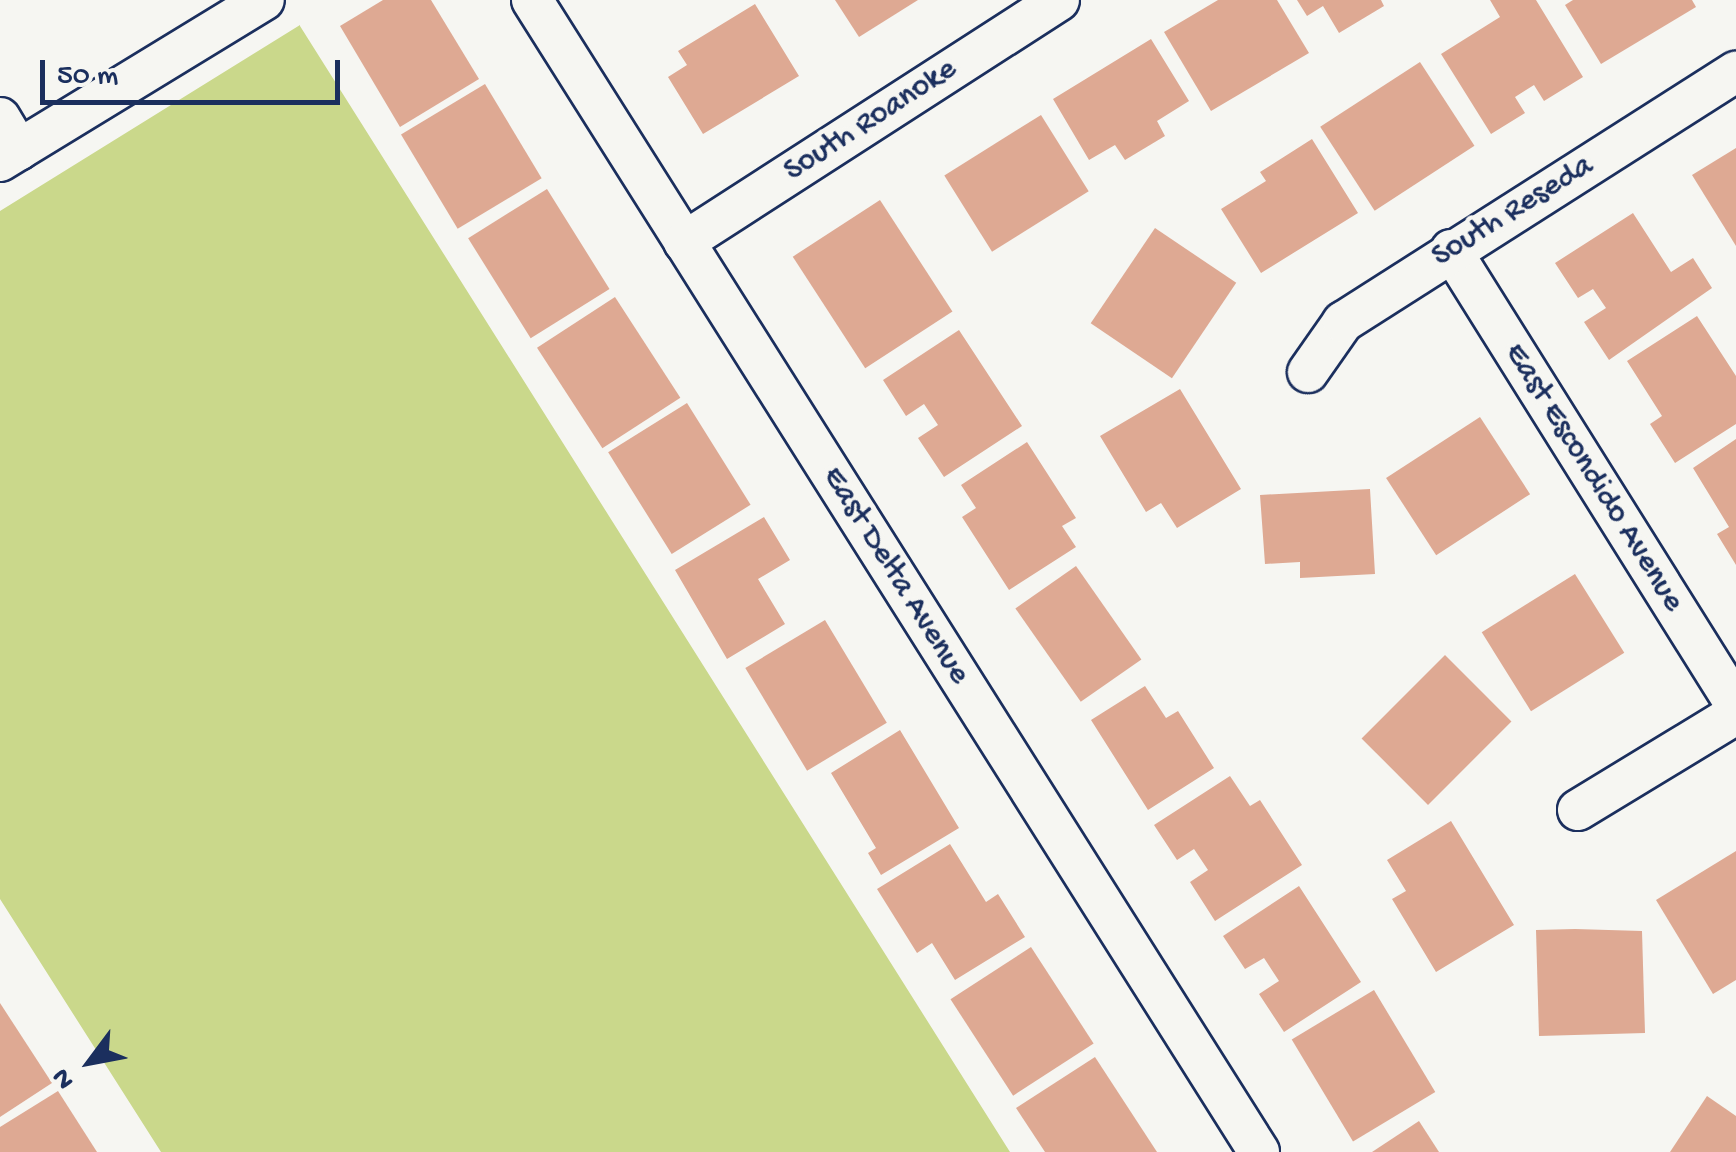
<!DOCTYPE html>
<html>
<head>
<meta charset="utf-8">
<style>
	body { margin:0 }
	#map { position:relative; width:1736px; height:1152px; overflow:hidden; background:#f6f6f2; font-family:"Gochi Hand",sans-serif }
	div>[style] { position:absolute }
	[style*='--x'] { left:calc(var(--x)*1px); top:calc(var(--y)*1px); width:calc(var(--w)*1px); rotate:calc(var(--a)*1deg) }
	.green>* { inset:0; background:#cad88b }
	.building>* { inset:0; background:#dea993; transform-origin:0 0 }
	.roads { filter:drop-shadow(2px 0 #1b2f5e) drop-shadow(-2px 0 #1b2f5e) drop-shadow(0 2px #1b2f5e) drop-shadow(0 -2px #1b2f5e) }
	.minor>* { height:40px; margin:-20px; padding:0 20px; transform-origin:20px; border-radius:20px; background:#f6f6f2 }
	span { translate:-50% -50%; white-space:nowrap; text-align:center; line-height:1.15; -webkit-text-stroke:9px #f6f6f2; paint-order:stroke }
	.street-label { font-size:32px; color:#1b2f5e }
	.north { position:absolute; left:40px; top:1012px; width:100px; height:100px; -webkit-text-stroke:8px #f6f6f2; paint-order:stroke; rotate:238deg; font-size:28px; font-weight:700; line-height:40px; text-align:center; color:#1b2f5e }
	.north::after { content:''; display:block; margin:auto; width:35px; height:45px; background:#1b2f5e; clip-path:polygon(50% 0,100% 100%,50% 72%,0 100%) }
	.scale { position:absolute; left:40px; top:60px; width:300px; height:45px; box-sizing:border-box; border:5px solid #1b2f5e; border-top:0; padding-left:12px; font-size:30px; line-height:35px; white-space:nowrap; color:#1b2f5e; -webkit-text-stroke:8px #f6f6f2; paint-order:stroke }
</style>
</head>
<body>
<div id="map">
	<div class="green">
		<i style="clip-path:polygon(300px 25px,300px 26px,1010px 1152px,161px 1152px,0 899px,0 211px)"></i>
	</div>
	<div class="building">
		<i style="clip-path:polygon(383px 0,431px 0,479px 79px,400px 127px,340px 26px)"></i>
		<i style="clip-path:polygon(835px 0,918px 0,859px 37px)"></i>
		<i style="clip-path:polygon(1218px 0,1277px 0,1309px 53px,1211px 111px,1164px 32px)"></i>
		<i style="clip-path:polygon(1297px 0,1381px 0,1384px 6px,1339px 33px,1323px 6px,1307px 16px)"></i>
		<i style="clip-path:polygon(1490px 0,1536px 0,1583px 77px,1544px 101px,1534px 85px,1515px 97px,1525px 113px,1491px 134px,1441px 54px,1500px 17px)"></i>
		<i style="clip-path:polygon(1573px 0,1692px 0,1696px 7px,1601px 64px,1565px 5px)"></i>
		<i style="clip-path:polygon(755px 4px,799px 76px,703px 134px,668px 77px,687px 65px,678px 51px)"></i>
		<i style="clip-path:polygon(1151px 39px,1189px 101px,1157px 121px,1165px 136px,1125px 160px,1115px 145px,1089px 160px,1053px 99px)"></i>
		<i style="left:1420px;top:62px;width:100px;height:119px;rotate:57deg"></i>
		<i style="left:485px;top:84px;width:110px;height:98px;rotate:59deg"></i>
		<i style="left:1041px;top:115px;width:90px;height:114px;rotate:58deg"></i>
		<i style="clip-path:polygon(1312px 139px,1358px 213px,1261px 273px,1221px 209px,1266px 181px,1260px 172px)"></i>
		<i style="clip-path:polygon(1736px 148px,1736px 246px,1692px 175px)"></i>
		<i style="left:547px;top:189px;width:118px;height:93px;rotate:58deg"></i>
		<i style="left:880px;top:200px;width:133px;height:104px;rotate:57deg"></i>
		<i style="clip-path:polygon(1633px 213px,1671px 272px,1693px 258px,1712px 288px,1609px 360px,1584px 322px,1606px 308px,1593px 289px,1578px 298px,1555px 263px)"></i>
		<i style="left:1155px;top:228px;width:98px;height:115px;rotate:34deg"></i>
		<i style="left:615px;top:297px;width:120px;height:93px;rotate:57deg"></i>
		<i style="clip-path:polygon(1697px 316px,1736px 376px,1736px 424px,1675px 463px,1650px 424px,1662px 416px,1627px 361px)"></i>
		<i style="clip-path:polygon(959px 330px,1022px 426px,944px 477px,918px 438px,938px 425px,924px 404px,906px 416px,883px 380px)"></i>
		<i style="clip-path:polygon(1180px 389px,1241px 489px,1177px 528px,1161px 503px,1146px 512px,1100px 436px)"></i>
		<i style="left:687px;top:403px;width:120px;height:93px;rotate:58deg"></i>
		<i style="left:1480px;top:417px;width:92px;height:112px;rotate:57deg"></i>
		<i style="clip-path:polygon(1736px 439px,1736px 565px,1717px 534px,1729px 527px,1693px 468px)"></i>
		<i style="clip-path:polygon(1027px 442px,1076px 518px,1062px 526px,1076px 547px,1009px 590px,962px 517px,976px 508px,961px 485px)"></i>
		<i style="clip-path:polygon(1370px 489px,1375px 574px,1300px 578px,1300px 562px,1265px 564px,1260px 495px)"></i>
		<i style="clip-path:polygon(764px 517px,790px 560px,758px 579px,785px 624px,727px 659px,675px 570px)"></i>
		<i style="left:1076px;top:566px;width:114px;height:74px;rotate:55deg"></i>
		<i style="left:1575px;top:574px;width:93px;height:110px;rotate:58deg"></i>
		<i style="left:825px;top:620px;width:120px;height:93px;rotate:59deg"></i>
		<i style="left:1445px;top:655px;width:94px;height:118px;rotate:45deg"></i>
		<i style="clip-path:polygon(1145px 686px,1166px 718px,1178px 711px,1214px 768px,1148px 810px,1091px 720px)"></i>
		<i style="clip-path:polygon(900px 730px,959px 828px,881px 875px,868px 853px,876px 848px,831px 773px)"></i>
		<i style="clip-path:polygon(1230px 776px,1250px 806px,1260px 800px,1302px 865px,1215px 921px,1190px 882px,1208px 870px,1194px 849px,1177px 860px,1154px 825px)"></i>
		<i style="clip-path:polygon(1451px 821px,1514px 925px,1436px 972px,1392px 899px,1406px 891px,1387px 860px)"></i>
		<i style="clip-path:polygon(950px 844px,986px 902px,998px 894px,1025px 937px,955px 980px,932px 943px,917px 953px,877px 889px)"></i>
		<i style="clip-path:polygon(1736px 851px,1736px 980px,1713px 994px,1656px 900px)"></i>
		<i style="clip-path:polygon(1299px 886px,1361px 982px,1284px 1032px,1259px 994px,1279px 981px,1264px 958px,1245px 969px,1223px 936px)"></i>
		<i style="clip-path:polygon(1575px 929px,1642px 931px,1645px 1033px,1539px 1036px,1536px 930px)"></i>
		<i style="left:1031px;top:947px;width:115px;height:96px;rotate:57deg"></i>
		<i style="left:1374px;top:990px;width:119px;height:96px;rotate:59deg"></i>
		<i style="clip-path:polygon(0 1003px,52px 1083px,0 1117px)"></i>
		<i style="clip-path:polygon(1095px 1057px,1157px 1152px,1045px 1152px,1016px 1108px)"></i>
		<i style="clip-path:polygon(58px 1091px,97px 1152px,0 1152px,0 1127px)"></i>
		<i style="clip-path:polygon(1707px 1096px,1736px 1116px,1736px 1152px,1670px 1152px)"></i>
		<i style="clip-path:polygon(1419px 1121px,1439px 1152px,1372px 1152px)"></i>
	</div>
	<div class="roads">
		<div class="minor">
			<i style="--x:532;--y:0;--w:1362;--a:57.74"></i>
			<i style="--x:0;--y:118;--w:37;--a:59"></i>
			<i style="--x:0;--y:161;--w:309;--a:-31.4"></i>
			<i style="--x:684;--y:242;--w:446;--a:-32.8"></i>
			<i style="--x:1451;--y:250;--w:537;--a:57.94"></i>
			<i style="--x:1308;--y:372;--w:61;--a:-55"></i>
			<i style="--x:1343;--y:322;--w:466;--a:-32.5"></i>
			<i style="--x:1578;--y:810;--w:185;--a:-31.3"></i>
		</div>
	</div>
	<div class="street-label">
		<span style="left:871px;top:121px;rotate:-33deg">South Roanoke</span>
		<span style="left:1513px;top:212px;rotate:-32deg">South Reseda</span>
		<span style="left:1593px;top:478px;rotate:58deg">East Escondido Avenue</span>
		<span style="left:895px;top:576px;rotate:58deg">East Delta Avenue</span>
	</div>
	<div class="north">N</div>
	<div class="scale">50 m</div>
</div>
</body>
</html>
